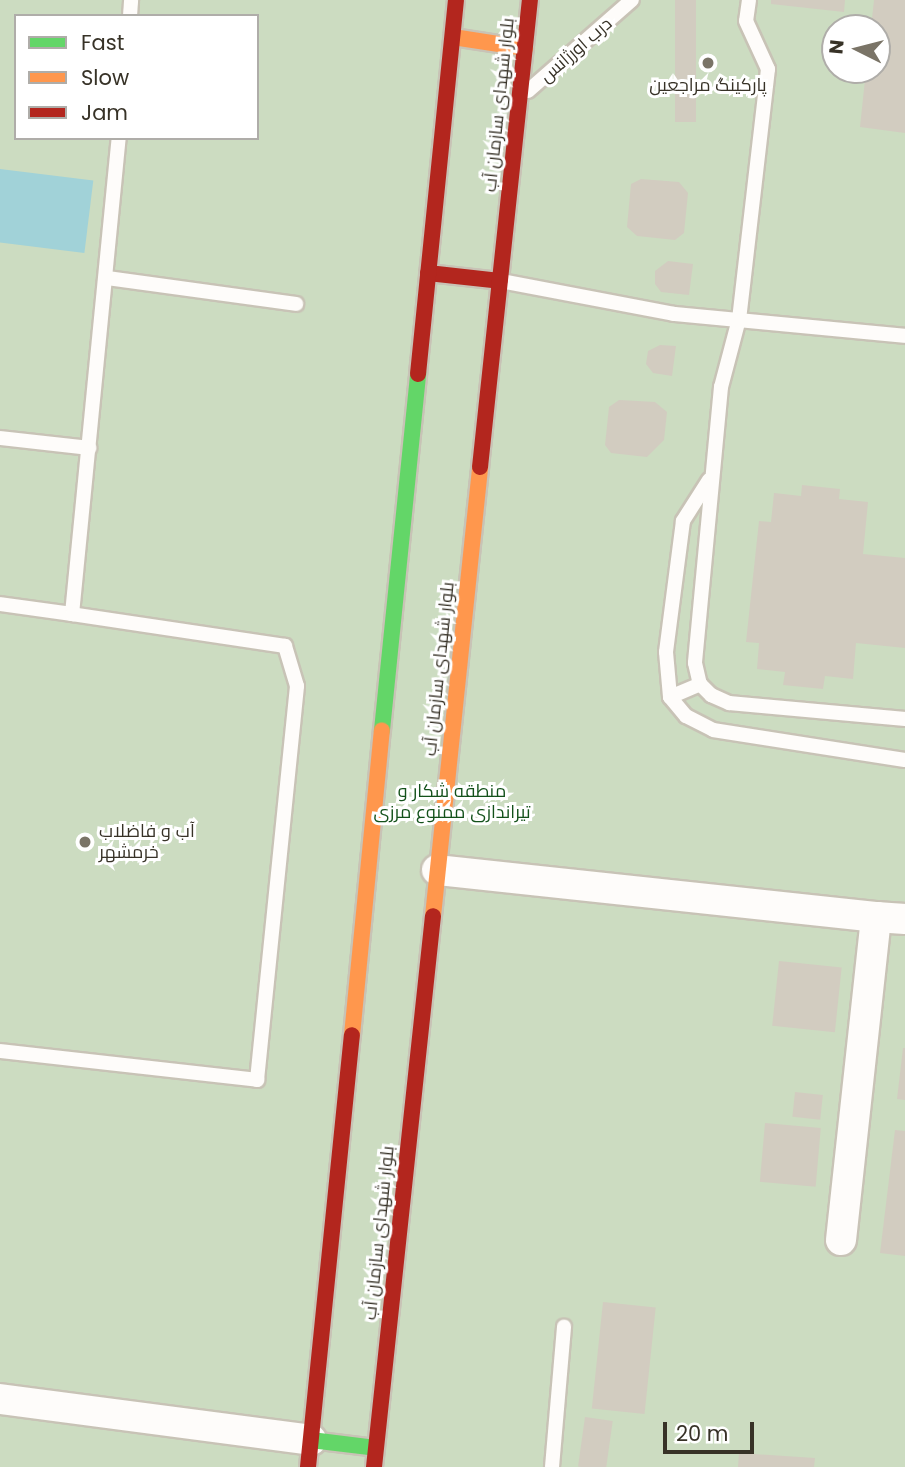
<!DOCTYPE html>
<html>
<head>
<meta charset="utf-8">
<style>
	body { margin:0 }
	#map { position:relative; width:905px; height:1467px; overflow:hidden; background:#f5eede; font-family:Poppins,Cairo,sans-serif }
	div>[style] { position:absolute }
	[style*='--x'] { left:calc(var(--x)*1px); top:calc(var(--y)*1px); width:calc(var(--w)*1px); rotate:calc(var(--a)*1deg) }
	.green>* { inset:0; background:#ccdcc1 }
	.water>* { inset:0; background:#a1d2d8; transform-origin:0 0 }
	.building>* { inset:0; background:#d2ccc0; transform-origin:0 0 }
	.roads { filter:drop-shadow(2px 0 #c8c3b6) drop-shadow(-2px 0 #c8c3b6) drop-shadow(0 2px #c8c3b6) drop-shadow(0 -2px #c8c3b6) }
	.lane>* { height:14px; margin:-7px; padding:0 7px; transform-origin:7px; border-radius:7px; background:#fefcfa }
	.street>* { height:30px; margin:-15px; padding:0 15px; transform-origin:15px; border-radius:15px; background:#fefcfa }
	.fast>* { height:16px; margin:-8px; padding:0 8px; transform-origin:8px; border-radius:8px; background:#63d668 }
	.slow>* { height:16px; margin:-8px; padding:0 8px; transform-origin:8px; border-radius:8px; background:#ff974d }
	.jam>* { height:16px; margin:-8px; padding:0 8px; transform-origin:8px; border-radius:8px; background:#b3261e }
	.dots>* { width:19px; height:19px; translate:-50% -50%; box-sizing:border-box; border:4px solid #fff; border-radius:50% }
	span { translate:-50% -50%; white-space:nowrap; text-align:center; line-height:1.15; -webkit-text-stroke:6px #fff; paint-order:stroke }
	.street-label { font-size:18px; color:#373227 }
	.poi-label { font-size:18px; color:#373227 }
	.left { translate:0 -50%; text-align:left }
	.park-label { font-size:18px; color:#13511a }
	.legend { position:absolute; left:14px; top:14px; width:245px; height:126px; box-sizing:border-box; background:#fff; border:2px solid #afada9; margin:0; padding:9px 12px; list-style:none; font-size:21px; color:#373227 }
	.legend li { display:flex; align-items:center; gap:14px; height:35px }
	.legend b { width:35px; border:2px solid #afada9 }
	.north { position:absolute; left:821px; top:14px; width:70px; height:70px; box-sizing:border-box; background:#fff; border:2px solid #afada9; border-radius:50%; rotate:276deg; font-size:19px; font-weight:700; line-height:28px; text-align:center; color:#373227 }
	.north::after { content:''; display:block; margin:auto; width:24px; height:32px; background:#7a7467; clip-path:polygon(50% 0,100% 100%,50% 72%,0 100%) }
	.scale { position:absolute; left:663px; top:1422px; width:91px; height:32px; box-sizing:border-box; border:4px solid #373227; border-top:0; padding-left:9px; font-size:21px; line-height:24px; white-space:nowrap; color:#373227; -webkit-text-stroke:5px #fff; paint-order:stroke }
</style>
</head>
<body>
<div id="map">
	<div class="green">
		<i style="clip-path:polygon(evenodd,0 0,905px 0,905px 1467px,0 1467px,0 0,16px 16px,257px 16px,257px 138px,16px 138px,16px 16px,0 0,835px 28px,877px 28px,877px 70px,835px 70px,835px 28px)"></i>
	</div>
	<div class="water">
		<i style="left:0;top:169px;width:94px;height:73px;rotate:7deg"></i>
	</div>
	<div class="building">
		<i style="left:675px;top:0;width:21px;height:122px"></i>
		<i style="clip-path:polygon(771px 0,845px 0,844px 12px,771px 4px)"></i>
		<i style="clip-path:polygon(874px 0,905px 0,905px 133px,860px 127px,866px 70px,877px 70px,877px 28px,871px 28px)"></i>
		<i style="clip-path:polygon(641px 179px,679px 182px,688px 193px,684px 233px,675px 240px,637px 236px,627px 227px,631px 184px)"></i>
		<i style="clip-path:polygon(668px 261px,693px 264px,689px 295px,661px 292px,655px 284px,655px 271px)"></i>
		<i style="clip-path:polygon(660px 345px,676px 346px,672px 376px,653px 373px,646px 364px,648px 351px)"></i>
		<i style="clip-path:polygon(619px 400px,655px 402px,667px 412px,664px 440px,647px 457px,611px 453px,605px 445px,609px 407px)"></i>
		<i style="clip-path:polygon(802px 485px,840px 489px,839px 499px,868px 502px,863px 554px,905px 558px,905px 648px,856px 643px,853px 679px,825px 676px,823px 689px,783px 685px,785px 672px,757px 669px,759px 643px,746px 642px,759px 521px,771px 522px,774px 493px,801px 496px)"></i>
		<i style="left:779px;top:961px;width:63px;height:65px;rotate:6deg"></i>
		<i style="clip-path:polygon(903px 1048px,905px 1048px,905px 1100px,897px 1099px)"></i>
		<i style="left:795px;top:1092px;width:28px;height:25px;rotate:6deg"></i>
		<i style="left:765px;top:1123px;width:56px;height:59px;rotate:5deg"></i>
		<i style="clip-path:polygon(895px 1130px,905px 1131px,905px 1256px,880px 1253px)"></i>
		<i style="left:603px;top:1302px;width:53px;height:107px;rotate:6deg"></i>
		<i style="left:585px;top:1417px;width:28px;height:50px;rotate:8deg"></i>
		<i style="clip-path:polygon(739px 1453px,815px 1458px,814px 1467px,738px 1467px)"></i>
	</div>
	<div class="roads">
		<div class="lane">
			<i style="--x:749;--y:0;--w:21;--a:98"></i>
			<i style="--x:746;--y:21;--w:53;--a:65.4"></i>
			<i style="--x:768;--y:69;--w:252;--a:96.6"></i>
			<i style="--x:739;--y:319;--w:70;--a:104.8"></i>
			<i style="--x:721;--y:387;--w:277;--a:95.4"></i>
			<i style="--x:695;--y:663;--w:22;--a:77"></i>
			<i style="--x:700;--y:684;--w:16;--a:45"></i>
			<i style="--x:711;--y:695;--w:20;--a:24"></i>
			<i style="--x:729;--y:703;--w:177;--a:5.2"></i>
			<i style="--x:130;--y:16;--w:16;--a:-86"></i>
			<i style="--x:528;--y:91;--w:138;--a:-41.2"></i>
			<i style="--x:107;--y:278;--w:191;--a:7.8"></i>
			<i style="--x:501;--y:281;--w:176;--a:10.8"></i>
			<i style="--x:674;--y:314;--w:232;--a:5.4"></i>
			<i style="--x:0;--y:438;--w:90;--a:6.4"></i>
			<i style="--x:709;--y:480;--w:49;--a:122.4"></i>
			<i style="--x:683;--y:521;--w:132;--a:97.4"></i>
			<i style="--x:666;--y:652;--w:45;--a:84.9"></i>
			<i style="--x:670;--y:697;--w:25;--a:50"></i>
			<i style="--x:686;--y:716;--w:30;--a:27"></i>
			<i style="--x:713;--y:730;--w:194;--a:8.9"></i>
			<i style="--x:0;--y:604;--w:73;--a:7.9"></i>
			<i style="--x:72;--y:614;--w:478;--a:-84.4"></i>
			<i style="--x:670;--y:697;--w:33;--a:-23"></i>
			<i style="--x:0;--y:1051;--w:259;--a:6.4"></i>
			<i style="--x:257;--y:1080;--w:396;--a:-84.2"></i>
			<i style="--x:297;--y:686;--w:42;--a:-106.7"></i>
			<i style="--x:285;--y:646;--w:215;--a:-171.5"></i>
			<i style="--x:552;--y:1467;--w:141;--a:-85.1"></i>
		</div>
		<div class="street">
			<i style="--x:437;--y:870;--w:442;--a:6.1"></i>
			<i style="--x:841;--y:1240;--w:325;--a:-83.8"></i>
			<i style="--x:876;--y:917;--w:29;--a:4"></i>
			<i style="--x:0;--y:1399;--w:314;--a:7.5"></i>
		</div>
		<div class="fast">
			<i style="--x:382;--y:730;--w:358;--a:-84.2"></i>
			<i style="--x:311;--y:1440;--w:65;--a:7"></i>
		</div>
		<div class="slow">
			<i style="--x:453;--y:37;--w:73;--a:8.7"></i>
			<i style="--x:433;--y:916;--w:451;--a:-84"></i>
			<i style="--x:352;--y:1035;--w:306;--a:-84.4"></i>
		</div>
		<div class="jam">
			<i style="--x:428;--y:273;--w:72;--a:6.3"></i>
			<i style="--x:418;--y:374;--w:376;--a:-84.2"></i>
			<i style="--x:480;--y:467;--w:470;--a:-83.9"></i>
			<i style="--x:308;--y:1467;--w:434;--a:-84.2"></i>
			<i style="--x:374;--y:1467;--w:554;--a:-83.89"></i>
		</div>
	</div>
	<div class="dots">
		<i style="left:708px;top:63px;background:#7a7467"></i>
		<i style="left:85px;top:842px;background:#7a7467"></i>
	</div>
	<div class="street-label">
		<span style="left:576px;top:50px;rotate:-41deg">درب اورژانس</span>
		<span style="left:499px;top:105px;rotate:-84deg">بلوار شهدای سازمان آب</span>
		<span style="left:439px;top:669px;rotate:-84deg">بلوار شهدای سازمان آب</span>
		<span style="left:379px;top:1233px;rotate:-84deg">بلوار شهدای سازمان آب</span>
	</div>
	<div class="poi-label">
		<span style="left:708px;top:85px">پارکینگ مراجعین</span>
		<span class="left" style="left:99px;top:842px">آب و فاضلاب<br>خرمشهر</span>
	</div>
	<div class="park-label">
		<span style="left:452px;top:802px">منطقه شکار و<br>تیراندازی ممنوع مرزی</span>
	</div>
	<ul class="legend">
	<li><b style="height:9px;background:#63d668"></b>Fast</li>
	<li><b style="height:9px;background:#ff974d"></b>Slow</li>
	<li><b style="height:9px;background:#b3261e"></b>Jam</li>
	</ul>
	<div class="north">N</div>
	<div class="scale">20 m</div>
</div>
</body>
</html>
